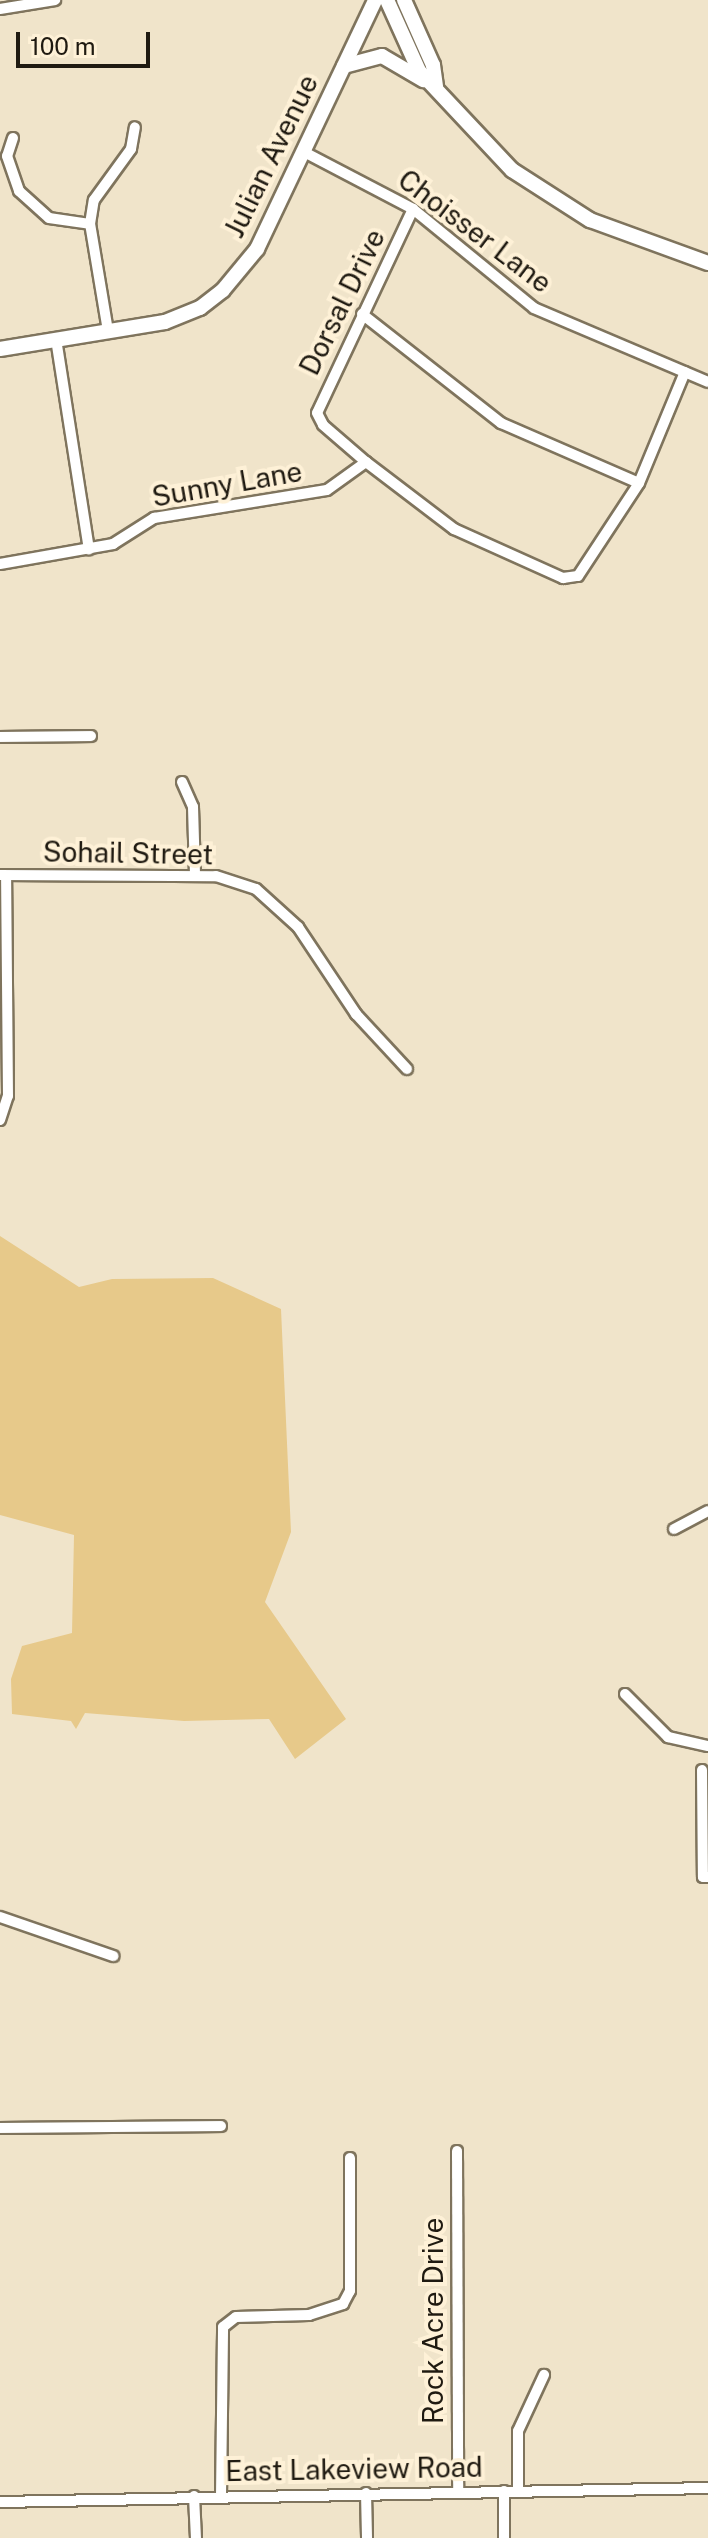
<!DOCTYPE html>
<html>
<head>
<meta charset="utf-8">
<style>
	body { margin:0 }
	#map { position:relative; width:708px; height:2538px; overflow:hidden; background:#f0e4ca; font-family:"Public Sans",sans-serif }
	div>[style] { position:absolute }
	[style*='--x'] { left:calc(var(--x)*1px); top:calc(var(--y)*1px); width:calc(var(--w)*1px); rotate:calc(var(--a)*1deg) }
	.green>* { inset:0; background:#e7c98a }
	.roads { filter:drop-shadow(2px 0 #7f745d) drop-shadow(-2px 0 #7f745d) drop-shadow(0 2px #7f745d) drop-shadow(0 -2px #7f745d) }
	.minor>* { height:10px; margin:-5px; padding:0 5px; transform-origin:5px; border-radius:5px; background:#fff }
	.major>* { height:14px; margin:-7px; padding:0 7px; transform-origin:7px; border-radius:7px; background:#fff }
	span { translate:-50% -50%; white-space:nowrap; text-align:center; line-height:1.15; -webkit-text-stroke:8px #fef1d7; paint-order:stroke }
	.street-label { font-size:28px; color:#1f1a11 }
	.scale { position:absolute; left:16px; top:32px; width:134px; height:36px; box-sizing:border-box; border:4px solid #1f1a11; border-top:0; padding-left:10px; font-size:24px; line-height:28px; white-space:nowrap; color:#1f1a11; -webkit-text-stroke:6px #fef1d7; paint-order:stroke }
</style>
</head>
<body>
<div id="map">
	<div class="green">
		<i style="clip-path:polygon(0 1236px,79px 1287px,112px 1279px,213px 1278px,281px 1309px,291px 1532px,265px 1602px,346px 1719px,295px 1759px,269px 1719px,184px 1721px,85px 1713px,76px 1729px,71px 1721px,12px 1714px,11px 1679px,22px 1646px,72px 1633px,74px 1535px,0 1515px)"></i>
	</div>
	<div class="roads">
		<div class="minor">
			<i style="--x:0;--y:9;--w:56;--a:-9.3"></i>
			<i style="--x:13;--y:138;--w:19;--a:108"></i>
			<i style="--x:7;--y:156;--w:37;--a:71"></i>
			<i style="--x:19;--y:191;--w:40;--a:42"></i>
			<i style="--x:49;--y:218;--w:41;--a:8.3"></i>
			<i style="--x:304;--y:152;--w:123;--a:27.6"></i>
			<i style="--x:413;--y:209;--w:156;--a:39.3"></i>
			<i style="--x:534;--y:308;--w:189;--a:23"></i>
			<i style="--x:413;--y:209;--w:225;--a:115.2"></i>
			<i style="--x:317;--y:413;--w:13;--a:63"></i>
			<i style="--x:323;--y:425;--w:57;--a:40.7"></i>
			<i style="--x:366;--y:462;--w:111;--a:37.3"></i>
			<i style="--x:454;--y:529;--w:120;--a:24.2"></i>
			<i style="--x:563;--y:578;--w:15;--a:-8"></i>
			<i style="--x:578;--y:576;--w:111;--a:-56.7"></i>
			<i style="--x:639;--y:483;--w:120;--a:-67.5"></i>
			<i style="--x:362;--y:314;--w:177;--a:38.1"></i>
			<i style="--x:501;--y:423;--w:150;--a:23.5"></i>
			<i style="--x:108;--y:331;--w:109;--a:-99.5"></i>
			<i style="--x:90;--y:224;--w:24;--a:-81"></i>
			<i style="--x:94;--y:200;--w:63;--a:-54"></i>
			<i style="--x:131;--y:149;--w:22;--a:-80"></i>
			<i style="--x:56;--y:339;--w:213;--a:81.1"></i>
			<i style="--x:0;--y:564;--w:115;--a:-10"></i>
			<i style="--x:113;--y:544;--w:49;--a:-32.4"></i>
			<i style="--x:154;--y:518;--w:175;--a:-9.2"></i>
			<i style="--x:327;--y:490;--w:48;--a:-35.7"></i>
			<i style="--x:0;--y:737;--w:91;--a:-0.6"></i>
			<i style="--x:182;--y:782;--w:27;--a:66"></i>
			<i style="--x:193;--y:807;--w:69;--a:88.3"></i>
			<i style="--x:0;--y:875;--w:216;--a:0.3"></i>
			<i style="--x:216;--y:876;--w:42;--a:18"></i>
			<i style="--x:256;--y:889;--w:57;--a:42.1"></i>
			<i style="--x:298;--y:927;--w:105;--a:56.3"></i>
			<i style="--x:356;--y:1014;--w:75;--a:47.2"></i>
			<i style="--x:0;--y:1120;--w:25;--a:-72"></i>
			<i style="--x:8;--y:1096;--w:220;--a:-90.5"></i>
			<i style="--x:674;--y:1529;--w:38;--a:-28"></i>
			<i style="--x:625;--y:1694;--w:61;--a:45"></i>
			<i style="--x:668;--y:1737;--w:41;--a:12.7"></i>
			<i style="--x:702;--y:1770;--w:107;--a:89.5"></i>
			<i style="--x:703;--y:1877;--w:5;--a:0"></i>
			<i style="--x:0;--y:1917;--w:120;--a:19"></i>
			<i style="--x:0;--y:2128;--w:221;--a:-0.5"></i>
			<i style="--x:457;--y:2151;--w:340;--a:89.8"></i>
			<i style="--x:518;--y:2490;--w:59;--a:-90"></i>
			<i style="--x:518;--y:2431;--w:62;--a:-65.1"></i>
			<i style="--x:504;--y:2491;--w:47;--a:90"></i>
			<i style="--x:366;--y:2493;--w:45;--a:88.7"></i>
			<i style="--x:194;--y:2496;--w:42;--a:87.3"></i>
			<i style="--x:221;--y:2496;--w:169;--a:-89.3"></i>
			<i style="--x:223;--y:2327;--w:16;--a:-38"></i>
			<i style="--x:236;--y:2317;--w:73;--a:-1.6"></i>
			<i style="--x:309;--y:2315;--w:36;--a:-18"></i>
			<i style="--x:343;--y:2304;--w:15;--a:-62"></i>
			<i style="--x:350;--y:2291;--w:133;--a:-90"></i>
			<i style="--x:0;--y:2502;--w:708;--a:-1.13"></i>
		</div>
		<div class="major">
			<i style="--x:387;--y:0;--w:78;--a:65.7"></i>
			<i style="--x:419;--y:71;--w:136;--a:46.8"></i>
			<i style="--x:512;--y:170;--w:93;--a:32.7"></i>
			<i style="--x:590;--y:220;--w:126;--a:20"></i>
			<i style="--x:404;--y:0;--w:71;--a:66"></i>
			<i style="--x:433;--y:65;--w:22;--a:82"></i>
			<i style="--x:344;--y:66;--w:39;--a:-15"></i>
			<i style="--x:382;--y:56;--w:48;--a:30.3"></i>
			<i style="--x:0;--y:349;--w:167;--a:-9.3"></i>
			<i style="--x:165;--y:322;--w:38;--a:-22"></i>
			<i style="--x:200;--y:308;--w:29;--a:-38"></i>
			<i style="--x:223;--y:290;--w:53;--a:-50.3"></i>
			<i style="--x:257;--y:249;--w:276;--a:-64.6"></i>
		</div>
	</div>
	<div class="street-label">
		<span style="left:271px;top:156px;rotate:-64deg">Julian Avenue</span>
		<span style="left:475px;top:231px;rotate:37deg">Choisser Lane</span>
		<span style="left:342px;top:302px;rotate:-64deg">Dorsal Drive</span>
		<span style="left:227px;top:484px;rotate:-10deg">Sunny Lane</span>
		<span style="left:128px;top:853px;rotate:1deg">Sohail Street</span>
		<span style="left:433px;top:2321px;rotate:-90deg">Rock Acre Drive</span>
		<span style="left:354px;top:2469px;rotate:-1deg">East Lakeview Road</span>
	</div>
	<div class="scale">100 m</div>
</div>
</body>
</html>
